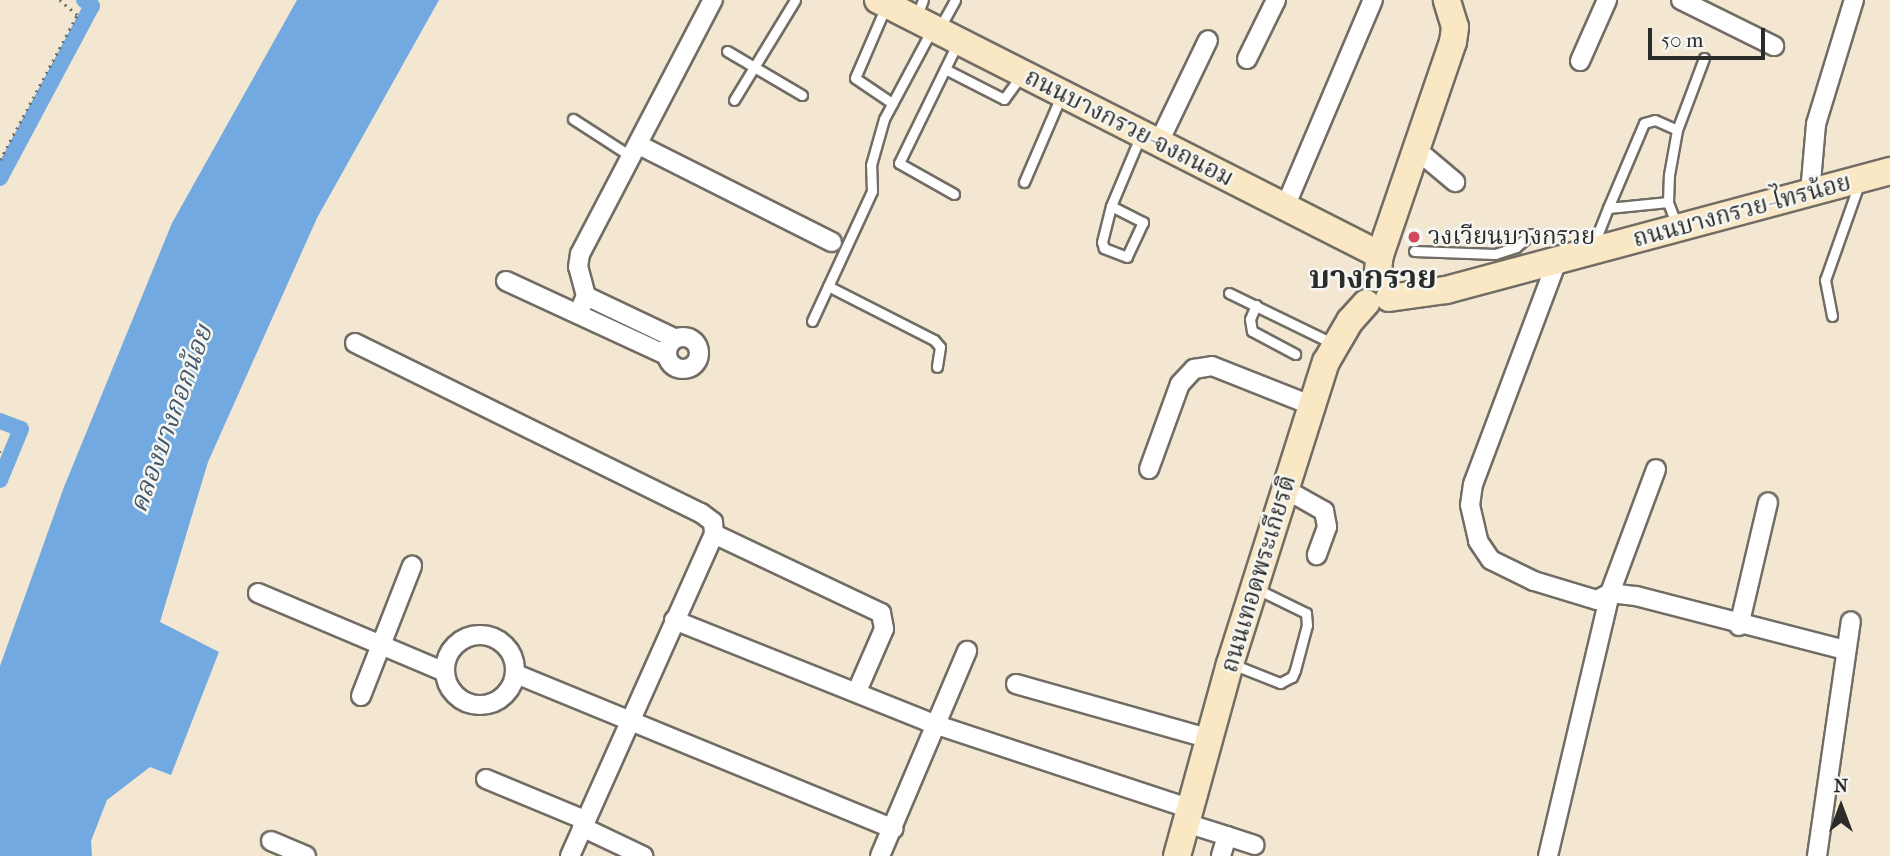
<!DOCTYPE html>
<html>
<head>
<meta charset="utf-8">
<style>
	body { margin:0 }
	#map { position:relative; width:1890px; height:856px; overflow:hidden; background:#f3e7d2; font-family:"IM FELL French Canon","Noto Serif Thai",serif }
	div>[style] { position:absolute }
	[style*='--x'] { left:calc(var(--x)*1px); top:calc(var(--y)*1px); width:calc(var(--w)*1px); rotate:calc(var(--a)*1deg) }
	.water>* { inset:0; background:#71a9e0 }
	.canal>* { height:16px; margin:-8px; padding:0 8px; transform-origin:8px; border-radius:8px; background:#71a9e0 }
	.path>* { height:2.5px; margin-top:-1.25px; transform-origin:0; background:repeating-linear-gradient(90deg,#716d65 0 2px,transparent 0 7px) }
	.roads { filter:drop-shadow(2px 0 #716d65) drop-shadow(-2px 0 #716d65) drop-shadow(0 2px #716d65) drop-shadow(0 -2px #716d65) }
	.lane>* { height:9px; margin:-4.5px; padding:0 4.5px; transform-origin:4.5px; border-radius:4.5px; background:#fff }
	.street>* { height:18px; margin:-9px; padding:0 9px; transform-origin:9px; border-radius:9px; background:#fff }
	.street>.ring { margin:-9px; padding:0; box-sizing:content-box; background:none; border:18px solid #fff; border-radius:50% }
	.secondary>* { height:26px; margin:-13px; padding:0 13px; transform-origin:13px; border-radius:13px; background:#fae7c3 }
	.dots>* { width:19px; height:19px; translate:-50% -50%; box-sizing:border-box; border:4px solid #f6f6f2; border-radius:50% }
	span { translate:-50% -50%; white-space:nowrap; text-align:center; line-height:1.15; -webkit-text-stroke:5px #f6f6f2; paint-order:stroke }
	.street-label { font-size:24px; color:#2b2b2b }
	.poi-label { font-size:24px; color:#2b2b2b }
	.left { translate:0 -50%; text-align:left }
	.water-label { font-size:26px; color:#44576a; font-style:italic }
	.district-label { font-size:32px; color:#2b2b2b; font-weight:700 }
	.north { position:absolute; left:1806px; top:772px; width:70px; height:70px; -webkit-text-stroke:5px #f6f6f2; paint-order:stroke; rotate:0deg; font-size:19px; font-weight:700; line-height:28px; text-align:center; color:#2b2b2b }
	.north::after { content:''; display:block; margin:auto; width:24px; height:32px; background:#2b2b2b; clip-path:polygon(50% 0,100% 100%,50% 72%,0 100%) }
	.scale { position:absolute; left:1648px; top:28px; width:117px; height:32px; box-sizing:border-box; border:4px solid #2b2b2b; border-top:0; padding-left:9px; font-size:21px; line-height:24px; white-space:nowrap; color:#2b2b2b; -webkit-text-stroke:5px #f6f6f2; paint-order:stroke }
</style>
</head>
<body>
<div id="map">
	<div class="water">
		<i style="clip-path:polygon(297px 0,439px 0,317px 218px,208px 462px,160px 622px,219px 652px,171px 775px,150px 767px,107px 800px,91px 841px,92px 856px,0 856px,0 666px,64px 487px,172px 223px)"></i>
	</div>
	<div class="canal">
		<i style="--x:0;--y:178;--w:195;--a:-61.9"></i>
		<i style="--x:92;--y:6;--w:10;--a:-143"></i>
		<i style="--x:0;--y:421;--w:22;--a:21"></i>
		<i style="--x:21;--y:429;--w:55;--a:112.4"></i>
	</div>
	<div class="path">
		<i style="--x:0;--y:160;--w:164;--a:-62"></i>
		<i style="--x:77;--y:15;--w:23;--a:-140"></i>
		<i style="--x:0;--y:451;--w:6;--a:90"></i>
	</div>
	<div class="roads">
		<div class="lane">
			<i style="--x:886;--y:6;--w:78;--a:113.3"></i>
			<i style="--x:855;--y:78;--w:45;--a:34"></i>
			<i style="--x:916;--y:18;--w:19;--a:-69"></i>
			<i style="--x:939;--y:29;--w:33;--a:-61"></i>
			<i style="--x:727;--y:51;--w:87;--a:30.4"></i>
			<i style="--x:945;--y:69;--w:66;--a:27"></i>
			<i style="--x:1004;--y:99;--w:29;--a:-54"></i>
			<i style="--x:734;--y:100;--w:117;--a:-58.6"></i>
			<i style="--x:573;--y:119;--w:70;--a:32.8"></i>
			<i style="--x:1024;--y:182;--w:94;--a:-66.7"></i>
			<i style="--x:954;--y:194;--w:63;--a:-150.6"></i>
			<i style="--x:899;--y:163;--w:135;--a:-64"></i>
			<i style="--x:1668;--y:202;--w:60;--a:174.3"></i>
			<i style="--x:1608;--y:208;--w:92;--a:-67"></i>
			<i style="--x:1644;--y:123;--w:11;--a:-15"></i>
			<i style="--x:1655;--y:120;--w:24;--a:24"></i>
			<i style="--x:1111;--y:206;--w:36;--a:27"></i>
			<i style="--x:1143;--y:222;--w:38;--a:115"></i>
			<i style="--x:1127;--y:257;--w:25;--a:-159"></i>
			<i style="--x:1104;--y:248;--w:6;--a:-108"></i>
			<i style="--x:1102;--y:242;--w:37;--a:-76"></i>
			<i style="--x:1111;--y:206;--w:75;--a:-67.2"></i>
			<i style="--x:1677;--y:226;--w:26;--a:-111"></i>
			<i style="--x:1668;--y:202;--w:27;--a:-88"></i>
			<i style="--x:1669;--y:175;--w:46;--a:-79.9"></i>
			<i style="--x:1677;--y:130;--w:77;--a:-69.4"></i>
			<i style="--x:1593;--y:246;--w:41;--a:-68.5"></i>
			<i style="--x:1414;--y:251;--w:81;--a:2.1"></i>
			<i style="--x:1495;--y:254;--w:22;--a:-18"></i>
			<i style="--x:1516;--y:247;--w:20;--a:-41"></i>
			<i style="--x:828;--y:286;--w:119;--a:27"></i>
			<i style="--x:934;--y:340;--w:9;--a:49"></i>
			<i style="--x:940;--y:347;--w:20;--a:99"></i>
			<i style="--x:1229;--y:293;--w:117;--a:25.9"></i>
			<i style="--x:1256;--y:305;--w:15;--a:113"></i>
			<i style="--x:1250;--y:319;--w:12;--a:81"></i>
			<i style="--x:1252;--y:331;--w:49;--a:28.1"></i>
			<i style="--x:1832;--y:316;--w:37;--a:-101"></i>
			<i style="--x:1825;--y:280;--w:102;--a:-70.5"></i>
			<i style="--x:812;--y:321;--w:143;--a:-65.2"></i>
			<i style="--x:872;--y:191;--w:26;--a:-92"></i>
			<i style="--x:871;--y:165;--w:48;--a:-74.2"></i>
			<i style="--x:884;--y:119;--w:100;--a:-61.9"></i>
			<i style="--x:1232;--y:664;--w:52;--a:21.6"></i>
			<i style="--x:1280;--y:683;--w:13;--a:-27"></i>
			<i style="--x:1292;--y:677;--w:8;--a:-67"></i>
			<i style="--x:1295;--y:670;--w:47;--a:-75.1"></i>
			<i style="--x:1307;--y:625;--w:12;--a:-95"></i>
			<i style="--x:1306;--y:613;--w:57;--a:-153.9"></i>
		</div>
		<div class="street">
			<i style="--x:1681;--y:0;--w:104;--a:26.3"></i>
			<i style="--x:1247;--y:59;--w:66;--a:-63.8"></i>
			<i style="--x:1580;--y:61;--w:67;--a:-66.1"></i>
			<i style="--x:1158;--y:144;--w:115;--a:-64.3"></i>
			<i style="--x:639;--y:145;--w:216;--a:26.7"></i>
			<i style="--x:1417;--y:150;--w:50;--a:40.1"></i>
			<i style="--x:1810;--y:193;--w:69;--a:-85"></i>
			<i style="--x:1816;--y:124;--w:130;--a:-73"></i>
			<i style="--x:1285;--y:207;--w:225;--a:-67"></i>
			<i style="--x:1557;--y:261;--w:238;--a:110.6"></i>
			<i style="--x:1473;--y:484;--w:21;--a:98"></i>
			<i style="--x:1470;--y:505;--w:37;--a:77"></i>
			<i style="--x:1478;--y:541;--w:23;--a:56"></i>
			<i style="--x:1491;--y:560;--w:48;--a:26"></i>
			<i style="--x:1534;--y:581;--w:66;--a:16.8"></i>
			<i style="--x:1597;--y:600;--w:15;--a:-28"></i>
			<i style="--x:1610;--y:593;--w:132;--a:-69.6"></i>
			<i style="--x:506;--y:281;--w:176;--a:24.8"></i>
			<i style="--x:586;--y:296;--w:98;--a:25.5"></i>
			<i style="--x:578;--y:314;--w:20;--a:-66"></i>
			<i style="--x:586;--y:296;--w:30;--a:-105"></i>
			<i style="--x:578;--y:267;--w:13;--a:-81"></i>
			<i style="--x:580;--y:254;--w:287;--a:-62.4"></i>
			<i class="ring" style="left:667px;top:337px;width:14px;height:14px"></i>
			<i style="--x:355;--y:343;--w:386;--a:26.2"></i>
			<i style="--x:701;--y:513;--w:15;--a:37"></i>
			<i style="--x:713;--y:522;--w:12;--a:85"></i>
			<i style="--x:1149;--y:469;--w:90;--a:-70"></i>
			<i style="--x:1180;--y:384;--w:21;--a:-47"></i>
			<i style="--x:1194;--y:369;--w:18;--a:-9"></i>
			<i style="--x:1212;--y:366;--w:109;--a:21.6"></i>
			<i style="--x:1285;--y:489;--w:45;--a:29.4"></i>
			<i style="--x:1324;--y:511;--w:16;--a:79"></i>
			<i style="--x:1327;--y:527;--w:30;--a:110"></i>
			<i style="--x:258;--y:593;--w:201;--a:22.9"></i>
			<i style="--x:674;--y:620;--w:283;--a:21.8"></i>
			<i style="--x:937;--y:725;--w:268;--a:18.3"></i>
			<i style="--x:1739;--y:626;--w:127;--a:-76.8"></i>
			<i class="ring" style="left:445px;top:635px;width:52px;height:52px"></i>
			<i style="--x:516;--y:674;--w:408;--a:22.3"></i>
			<i style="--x:1016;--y:684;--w:203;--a:15.8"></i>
			<i style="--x:361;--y:696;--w:140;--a:-68.6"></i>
			<i style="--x:486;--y:779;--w:107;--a:22.5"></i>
			<i style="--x:1186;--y:823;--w:43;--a:17.6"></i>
			<i style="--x:1227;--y:836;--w:21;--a:107"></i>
			<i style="--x:582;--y:827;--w:68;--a:25.4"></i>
			<i style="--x:1227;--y:836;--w:29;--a:18"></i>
			<i style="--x:271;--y:841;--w:38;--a:23"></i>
			<i style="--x:570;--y:856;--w:353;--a:-65.9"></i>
			<i style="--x:714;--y:534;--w:185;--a:25.3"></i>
			<i style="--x:881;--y:613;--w:16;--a:79"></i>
			<i style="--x:884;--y:629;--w:68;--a:113.5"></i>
			<i style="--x:880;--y:856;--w:223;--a:-67"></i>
			<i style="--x:1548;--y:856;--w:270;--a:-76.7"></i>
			<i style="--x:1610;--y:593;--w:26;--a:7"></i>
			<i style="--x:1636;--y:596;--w:216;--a:14.5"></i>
			<i style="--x:1817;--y:856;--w:237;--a:-81.8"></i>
		</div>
		<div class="secondary">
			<i style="--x:878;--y:0;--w:563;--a:26.93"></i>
			<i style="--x:1377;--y:278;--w:23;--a:-83"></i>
			<i style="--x:1380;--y:255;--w:225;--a:-71.1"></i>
			<i style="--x:1453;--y:42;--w:15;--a:-82"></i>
			<i style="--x:1455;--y:27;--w:28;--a:-107"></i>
			<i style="--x:1389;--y:298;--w:58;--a:-8"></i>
			<i style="--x:1446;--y:290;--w:460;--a:-15"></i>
			<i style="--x:1177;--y:856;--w:199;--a:-74.6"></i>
			<i style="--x:1230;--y:664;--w:317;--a:-72.4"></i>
			<i style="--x:1326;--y:362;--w:48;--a:-59.7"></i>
			<i style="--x:1350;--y:321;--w:24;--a:-48"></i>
		</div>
	</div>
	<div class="dots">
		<i style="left:1414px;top:237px;background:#d1495b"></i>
	</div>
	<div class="street-label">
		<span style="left:1129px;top:128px;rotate:27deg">ถนนบางกรวย-จงถนอม</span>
		<span style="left:1742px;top:211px;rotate:-15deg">ถนนบางกรวย-ไทรน้อย</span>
		<span style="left:1259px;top:574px;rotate:-73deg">ถนนเทอดพระเกียรติ</span>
	</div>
	<div class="poi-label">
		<span class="left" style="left:1428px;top:237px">วงเวียนบางกรวย</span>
	</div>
	<div class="water-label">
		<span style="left:171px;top:419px;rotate:-70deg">คลองบางกอกน้อย</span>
	</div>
	<div class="district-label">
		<span style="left:1373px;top:278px">บางกรวย</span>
	</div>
	<div class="north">N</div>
	<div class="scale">50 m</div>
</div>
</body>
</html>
